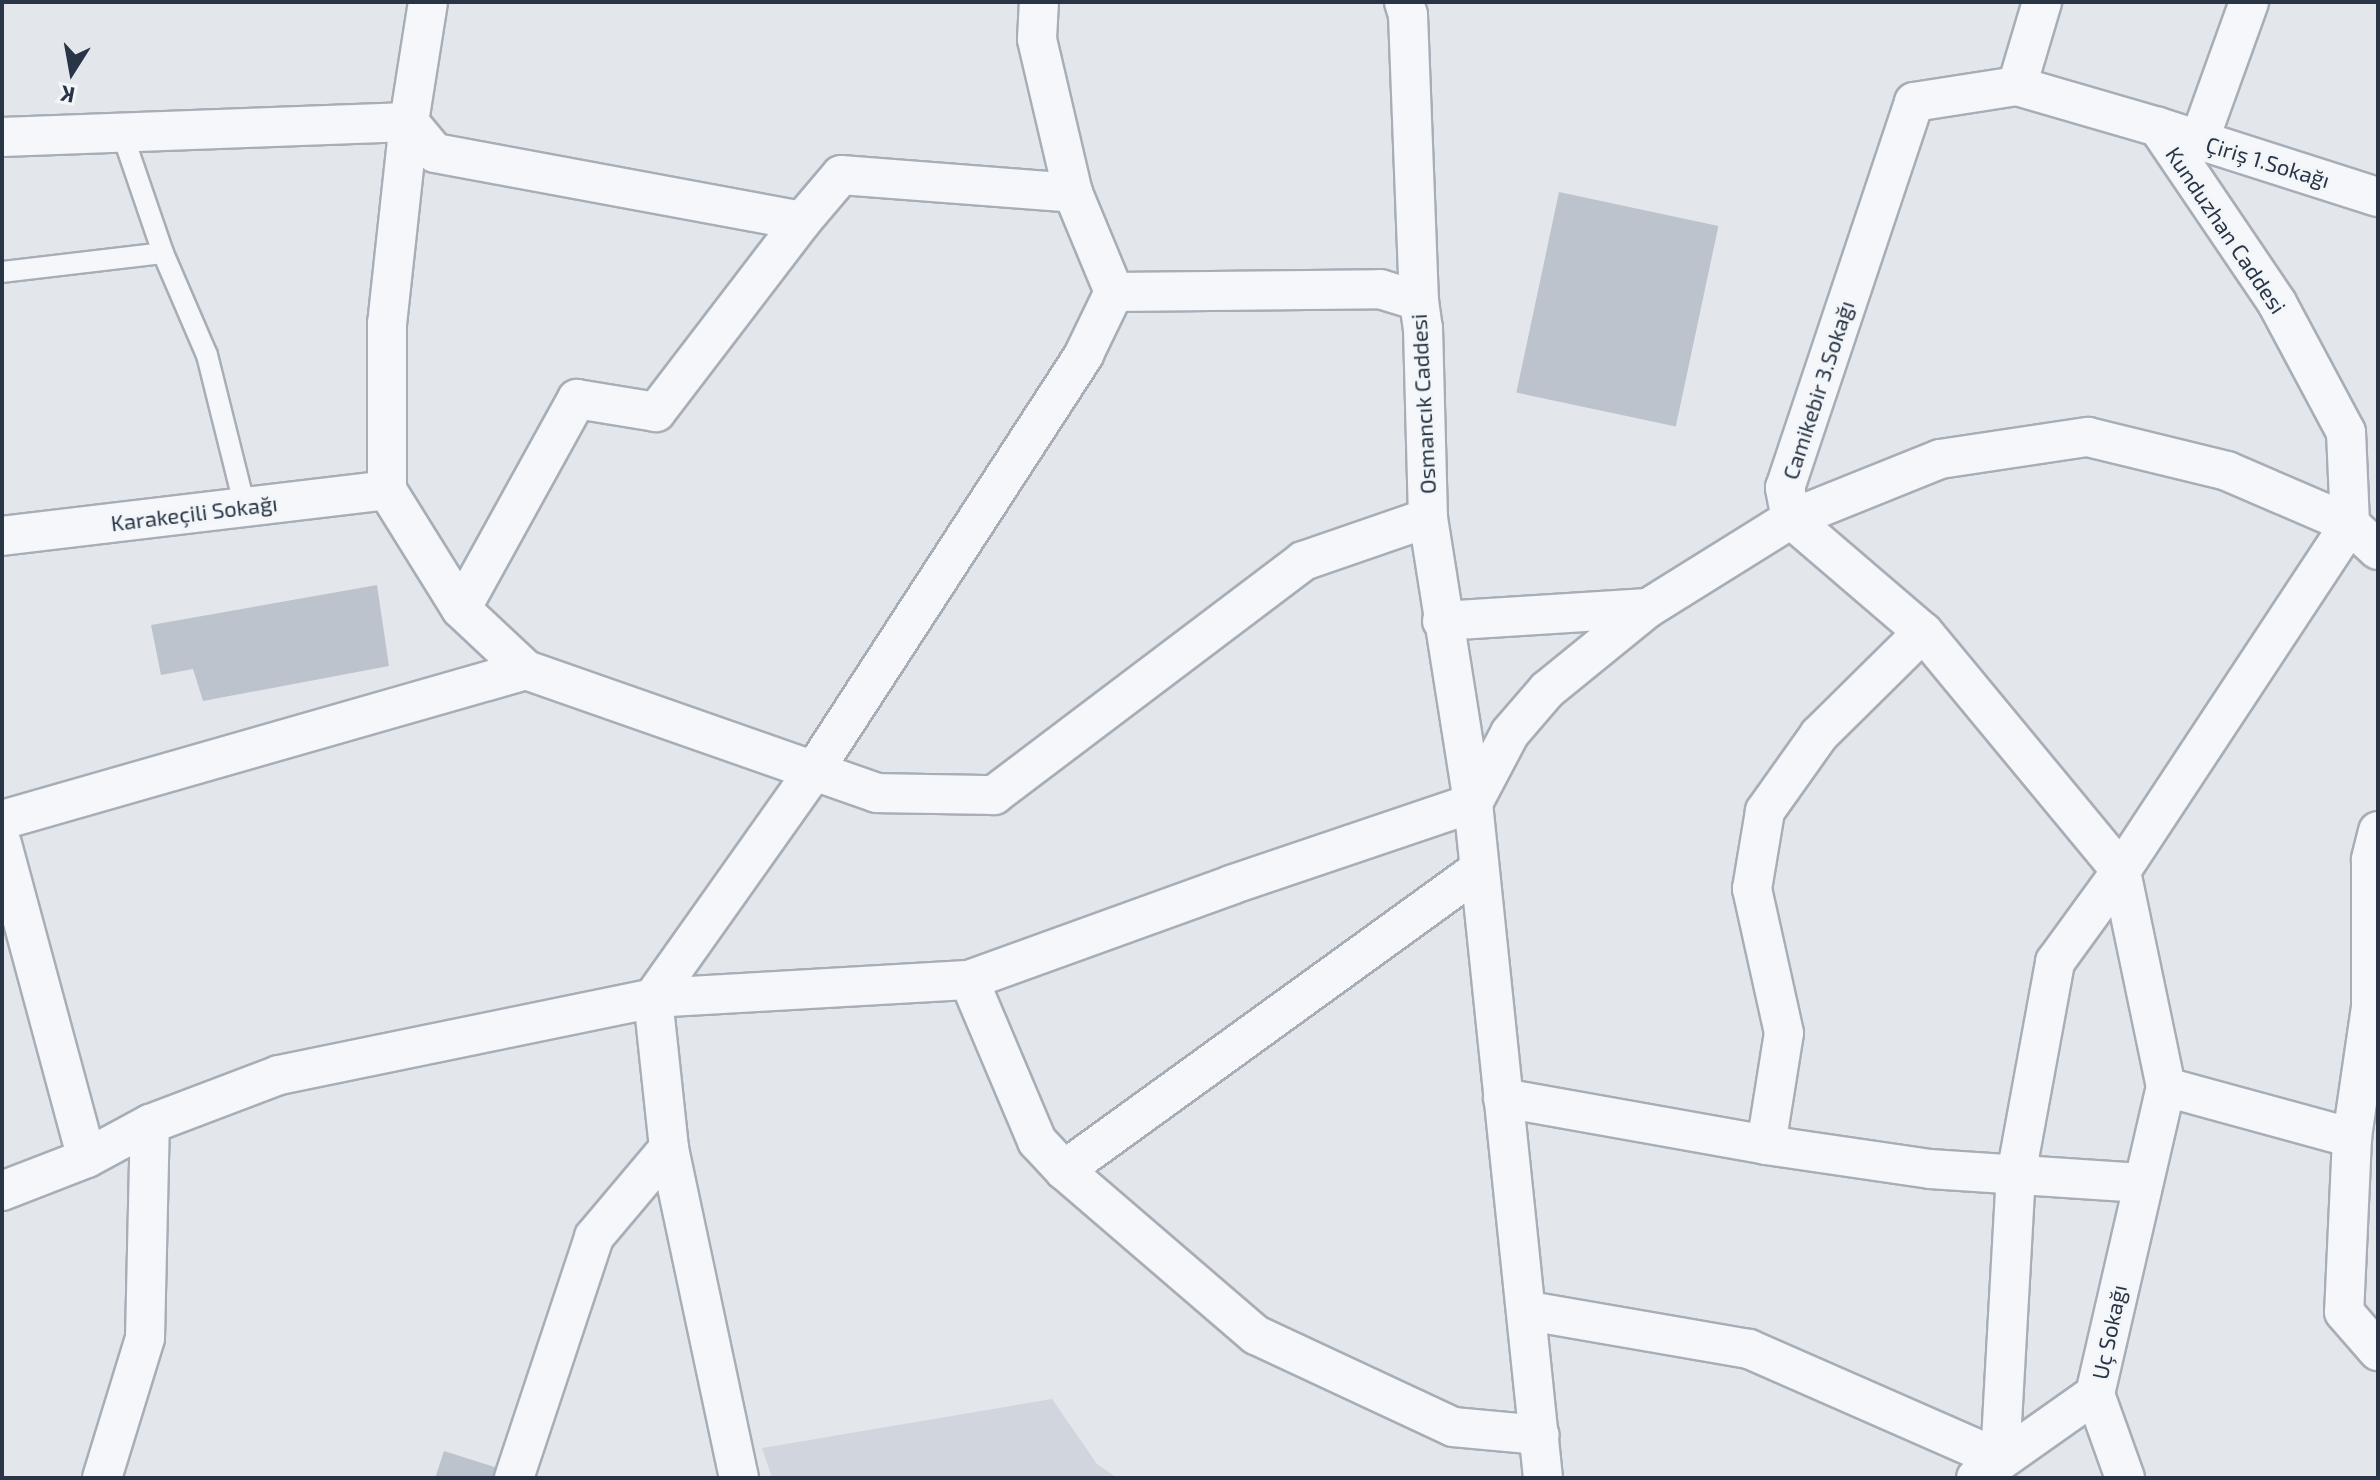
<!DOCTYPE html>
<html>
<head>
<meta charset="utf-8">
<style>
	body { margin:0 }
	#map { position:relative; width:2380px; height:1480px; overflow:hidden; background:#e3e7ec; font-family:"Exo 2",sans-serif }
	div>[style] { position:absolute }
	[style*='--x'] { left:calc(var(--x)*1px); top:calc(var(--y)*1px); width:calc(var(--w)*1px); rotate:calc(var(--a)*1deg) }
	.built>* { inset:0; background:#d1d6de }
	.building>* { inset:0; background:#bcc3cc; transform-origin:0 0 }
	.roads { filter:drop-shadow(2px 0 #a7aeb7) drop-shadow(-2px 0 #a7aeb7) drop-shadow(0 2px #a7aeb7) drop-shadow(0 -2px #a7aeb7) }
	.service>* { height:20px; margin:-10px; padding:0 10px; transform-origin:10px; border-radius:10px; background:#f6f7fa }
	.minor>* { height:38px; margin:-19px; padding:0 19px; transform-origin:19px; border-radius:19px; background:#f6f7fa }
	span { translate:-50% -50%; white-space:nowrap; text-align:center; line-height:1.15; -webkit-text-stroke:6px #f3f6f9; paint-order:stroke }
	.street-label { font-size:22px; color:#293546 }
	.frame { position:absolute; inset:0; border:4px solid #293546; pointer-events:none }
	.north { position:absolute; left:32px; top:32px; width:80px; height:80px; -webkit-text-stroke:6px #f3f6f9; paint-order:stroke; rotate:191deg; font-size:22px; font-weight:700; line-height:32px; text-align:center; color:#293546 }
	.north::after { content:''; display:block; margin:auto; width:28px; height:36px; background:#293546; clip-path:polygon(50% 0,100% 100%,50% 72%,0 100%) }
</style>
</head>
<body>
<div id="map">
	<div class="built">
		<i style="clip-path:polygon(1052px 1399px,1097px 1464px,1117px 1478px,772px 1478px,762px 1448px)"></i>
	</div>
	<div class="building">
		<i style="left:1559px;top:192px;width:163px;height:205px;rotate:12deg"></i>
		<i style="clip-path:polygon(377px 585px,389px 666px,203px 701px,193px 669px,161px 675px,151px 625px)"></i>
		<i style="clip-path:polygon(444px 1451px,504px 1470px,501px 1478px,435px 1478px)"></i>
	</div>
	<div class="roads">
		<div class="service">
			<i style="--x:122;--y:133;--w:127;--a:71.1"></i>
			<i style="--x:163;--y:253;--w:111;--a:66.7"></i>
			<i style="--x:207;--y:355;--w:157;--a:76"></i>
			<i style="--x:2;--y:272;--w:162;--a:-6.7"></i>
		</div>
		<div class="minor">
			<i style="--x:428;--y:2;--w:121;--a:99"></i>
			<i style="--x:409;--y:122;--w:202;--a:96.2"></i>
			<i style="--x:387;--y:323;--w:167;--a:90"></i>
			<i style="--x:387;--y:490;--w:140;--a:58.1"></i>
			<i style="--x:461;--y:609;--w:89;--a:43.2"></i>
			<i style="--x:526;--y:670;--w:372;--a:19.3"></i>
			<i style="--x:877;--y:793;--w:117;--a:1"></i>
			<i style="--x:994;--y:795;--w:388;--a:-37.1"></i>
			<i style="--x:1303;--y:561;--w:132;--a:-19"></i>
			<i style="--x:1404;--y:2;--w:14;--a:73"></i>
			<i style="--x:1408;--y:15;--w:286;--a:87.8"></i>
			<i style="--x:1419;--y:301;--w:27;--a:82"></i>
			<i style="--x:1423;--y:328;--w:190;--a:88.5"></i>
			<i style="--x:1428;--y:518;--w:289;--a:81"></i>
			<i style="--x:1473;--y:803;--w:679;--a:84.08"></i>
			<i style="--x:2017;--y:86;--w:88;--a:-73.4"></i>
			<i style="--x:2158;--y:127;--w:231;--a:17.7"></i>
			<i style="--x:2;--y:137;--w:407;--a:-2.1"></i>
			<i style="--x:409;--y:122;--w:40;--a:50"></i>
			<i style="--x:435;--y:153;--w:373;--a:10.5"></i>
			<i style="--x:2199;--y:141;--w:148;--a:-70.2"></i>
			<i style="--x:1114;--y:292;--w:266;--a:-0.6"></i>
			<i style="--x:1380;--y:289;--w:41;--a:17.1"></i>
			<i style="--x:1791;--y:519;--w:32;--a:-101"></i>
			<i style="--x:1785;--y:488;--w:407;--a:-71.5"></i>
			<i style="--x:1914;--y:102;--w:104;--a:-8.8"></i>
			<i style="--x:2017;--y:86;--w:147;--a:16.2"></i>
			<i style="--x:2158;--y:127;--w:212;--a:55.9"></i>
			<i style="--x:2277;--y:303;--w:146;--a:61.9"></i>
			<i style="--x:2346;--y:432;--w:92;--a:87.5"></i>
			<i style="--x:2;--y:536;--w:388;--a:-6.8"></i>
			<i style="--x:461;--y:609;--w:240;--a:-61.1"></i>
			<i style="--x:577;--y:399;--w:80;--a:9.3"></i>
			<i style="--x:656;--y:412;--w:240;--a:-52.6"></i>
			<i style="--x:802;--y:221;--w:60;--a:-49.7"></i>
			<i style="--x:841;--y:175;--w:233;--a:4.4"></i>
			<i style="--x:1442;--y:621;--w:206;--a:-3.6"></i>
			<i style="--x:1473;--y:803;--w:79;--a:-62.1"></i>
			<i style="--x:1510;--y:733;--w:57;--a:-49.3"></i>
			<i style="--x:1547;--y:690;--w:130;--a:-39.1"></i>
			<i style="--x:1648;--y:608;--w:168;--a:-31.9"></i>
			<i style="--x:1791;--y:519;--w:161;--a:-21.9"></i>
			<i style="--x:1940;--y:459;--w:150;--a:-8.5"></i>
			<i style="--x:2088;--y:437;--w:143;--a:13.7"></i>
			<i style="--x:2227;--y:471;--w:134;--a:23.3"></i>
			<i style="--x:2350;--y:524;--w:38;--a:43"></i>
			<i style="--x:2;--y:820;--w:545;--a:-15.97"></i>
			<i style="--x:2378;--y:831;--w:30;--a:104"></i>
			<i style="--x:2371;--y:860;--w:147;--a:90"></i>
			<i style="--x:2371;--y:1007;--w:132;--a:98.3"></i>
			<i style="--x:2352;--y:1138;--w:174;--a:92.6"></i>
			<i style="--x:2344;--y:1312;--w:52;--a:48.9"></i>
			<i style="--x:2;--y:844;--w:325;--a:74.9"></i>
			<i style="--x:969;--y:980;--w:175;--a:67.1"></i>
			<i style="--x:1037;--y:1141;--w:40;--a:47"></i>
			<i style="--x:1064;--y:1170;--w:253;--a:40.7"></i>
			<i style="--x:1256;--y:1335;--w:217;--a:25"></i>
			<i style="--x:1453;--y:1427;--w:87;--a:5.3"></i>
			<i style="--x:2166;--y:1087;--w:193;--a:15.3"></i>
			<i style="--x:1503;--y:1098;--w:267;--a:10.1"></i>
			<i style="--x:1766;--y:1145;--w:166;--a:8.3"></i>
			<i style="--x:1930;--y:1169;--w:212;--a:3.8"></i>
			<i style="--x:1766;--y:1145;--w:113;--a:-80.9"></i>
			<i style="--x:1784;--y:1033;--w:148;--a:-102.5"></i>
			<i style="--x:1752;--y:889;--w:79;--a:-80.5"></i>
			<i style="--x:1765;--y:811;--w:93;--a:-54.6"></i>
			<i style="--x:1819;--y:735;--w:146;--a:-44.7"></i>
			<i style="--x:1064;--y:1170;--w:510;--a:-35.9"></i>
			<i style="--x:2;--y:1191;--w:91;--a:-21.2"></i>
			<i style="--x:87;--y:1158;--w:72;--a:-28.4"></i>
			<i style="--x:150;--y:1124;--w:138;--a:-20.8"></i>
			<i style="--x:279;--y:1075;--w:382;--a:-11.6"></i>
			<i style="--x:653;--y:998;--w:317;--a:-3.3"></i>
			<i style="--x:969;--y:980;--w:279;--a:-19.9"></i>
			<i style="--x:1231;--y:885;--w:256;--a:-18.7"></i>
			<i style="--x:1529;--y:1311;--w:223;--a:9.8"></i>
			<i style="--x:1749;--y:1349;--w:274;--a:23.7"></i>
			<i style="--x:2000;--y:1459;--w:284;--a:-86.8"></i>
			<i style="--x:2016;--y:1175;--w:217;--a:-79.6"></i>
			<i style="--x:2055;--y:962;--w:112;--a:-54"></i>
			<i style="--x:2121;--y:871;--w:310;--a:-129.6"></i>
			<i style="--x:1923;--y:632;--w:174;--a:-139.4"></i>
			<i style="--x:102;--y:1478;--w:146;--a:-72.9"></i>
			<i style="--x:145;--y:1338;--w:214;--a:-88.7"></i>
			<i style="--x:514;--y:1478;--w:254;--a:-71.6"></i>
			<i style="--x:594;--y:1237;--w:116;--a:-49.9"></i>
			<i style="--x:739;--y:1478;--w:337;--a:-102"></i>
			<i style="--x:669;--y:1148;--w:151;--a:-96.1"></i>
			<i style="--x:653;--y:998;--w:281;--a:-54.7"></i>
			<i style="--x:815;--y:769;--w:495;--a:-57"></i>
			<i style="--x:1084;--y:354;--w:69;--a:-64.2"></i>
			<i style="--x:1114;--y:292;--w:107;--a:-112.5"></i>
			<i style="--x:1073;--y:193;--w:158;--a:-103.2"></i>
			<i style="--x:1037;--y:39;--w:37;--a:-87"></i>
			<i style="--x:1976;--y:1478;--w:146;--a:-35.2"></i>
			<i style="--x:2125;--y:1478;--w:89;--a:-109.7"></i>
			<i style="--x:2095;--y:1394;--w:315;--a:-77"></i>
			<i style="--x:2166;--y:1087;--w:221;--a:-101.8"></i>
			<i style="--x:2121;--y:871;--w:416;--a:-56.6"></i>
		</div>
	</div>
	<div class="street-label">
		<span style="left:2268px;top:162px;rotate:17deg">Çiriş 1.Sokağı</span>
		<span style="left:2226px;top:230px;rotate:56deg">Kunduzhan Caddesi</span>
		<span style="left:1818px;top:390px;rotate:-72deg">Camikebir 3.Sokağı</span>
		<span style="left:1423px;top:404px;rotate:-93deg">Osmancık Caddesi</span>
		<span style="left:194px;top:513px;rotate:-7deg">Karakeçili Sokağı</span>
		<span style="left:2109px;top:1332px;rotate:-78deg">Uç Sokağı</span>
	</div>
	<div class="frame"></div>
	<div class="north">K</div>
</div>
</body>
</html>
